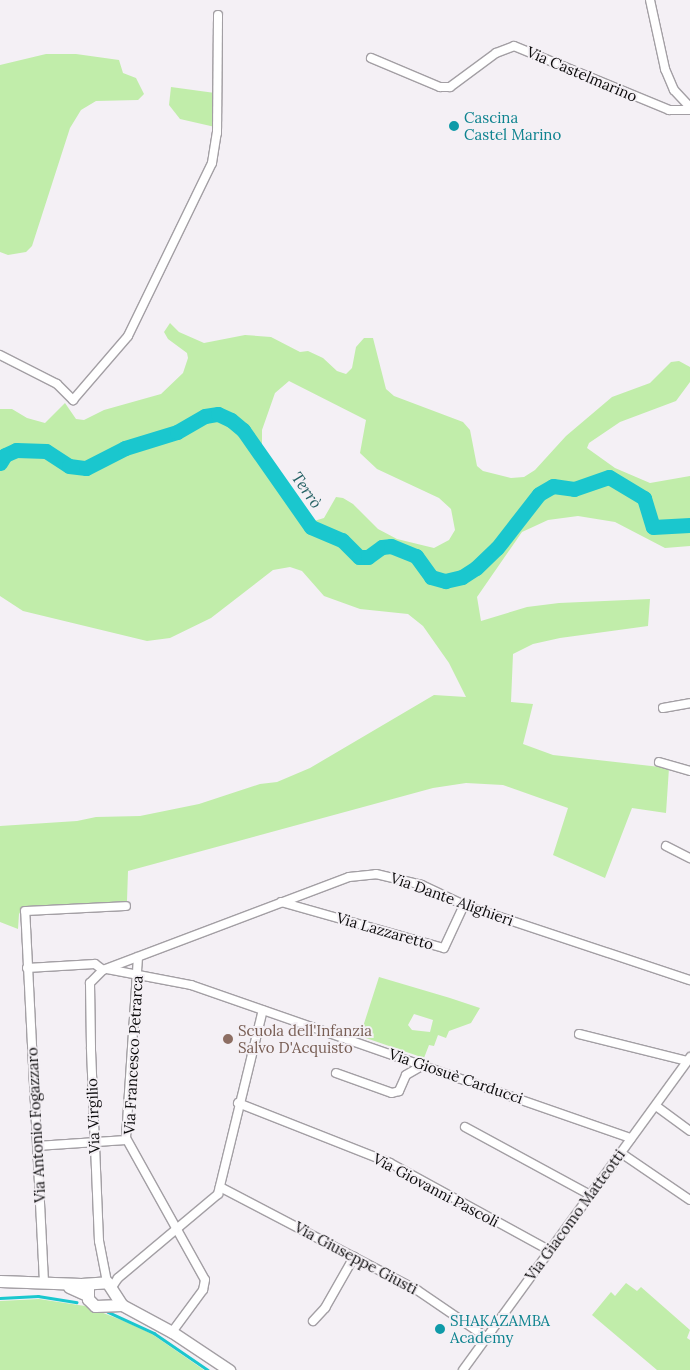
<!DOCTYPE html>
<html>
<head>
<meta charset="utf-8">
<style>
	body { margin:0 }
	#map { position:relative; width:690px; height:1370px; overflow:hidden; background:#f4f0f5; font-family:Lora,serif }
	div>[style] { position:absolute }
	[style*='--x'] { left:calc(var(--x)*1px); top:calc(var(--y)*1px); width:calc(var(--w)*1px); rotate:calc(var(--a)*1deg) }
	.green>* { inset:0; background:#c1edaa }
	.stream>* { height:2.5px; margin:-1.25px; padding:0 1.25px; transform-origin:1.25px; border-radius:1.25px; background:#1ac7ce }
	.river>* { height:15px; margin:-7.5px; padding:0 7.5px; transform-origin:7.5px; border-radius:7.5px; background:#1ac7ce }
	.roads { filter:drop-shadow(1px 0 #a39fa4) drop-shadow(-1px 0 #a39fa4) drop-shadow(0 1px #a39fa4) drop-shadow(0 -1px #a39fa4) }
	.minor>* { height:8px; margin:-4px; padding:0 4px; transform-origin:4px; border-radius:4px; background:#fff }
	.secondary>* { height:11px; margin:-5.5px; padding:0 5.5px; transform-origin:5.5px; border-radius:5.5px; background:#fff }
	.dots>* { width:14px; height:14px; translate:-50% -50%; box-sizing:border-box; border:2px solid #f4f0f5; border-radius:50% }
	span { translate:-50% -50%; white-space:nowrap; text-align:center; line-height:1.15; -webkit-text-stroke:4px #f4f0f5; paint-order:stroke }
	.street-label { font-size:15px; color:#0c0b0c }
	.culture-label { font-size:15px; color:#0d838f }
	.left { translate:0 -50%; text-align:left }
	.education-label { font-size:15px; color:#785e54 }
	.water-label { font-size:16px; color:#236063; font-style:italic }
</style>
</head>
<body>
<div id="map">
	<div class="green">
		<i style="clip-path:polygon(46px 54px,76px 54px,119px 60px,123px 73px,136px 78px,144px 94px,138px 100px,96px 101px,81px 110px,70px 128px,32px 246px,26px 252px,8px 255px,0 252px,0 65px)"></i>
		<i style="clip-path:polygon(171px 87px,215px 93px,215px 127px,180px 119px,169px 105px)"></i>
		<i style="clip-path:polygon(evenodd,170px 323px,179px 332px,204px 343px,245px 335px,271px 337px,300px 352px,308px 351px,323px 358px,337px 371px,346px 374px,352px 368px,356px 347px,364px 338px,373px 338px,386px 389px,394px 396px,463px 422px,470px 430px,477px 466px,483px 471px,511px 478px,524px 477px,535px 470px,566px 436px,612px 397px,650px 383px,671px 362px,679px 361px,690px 367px,690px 382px,676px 401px,620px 422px,589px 443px,587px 448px,615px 468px,650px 483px,690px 476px,690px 546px,665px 548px,615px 522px,578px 516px,548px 520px,522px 532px,477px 597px,481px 621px,527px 607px,559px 603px,650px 599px,648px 626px,560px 638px,533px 644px,513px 654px,511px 702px,533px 704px,523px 744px,553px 755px,669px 768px,666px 813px,632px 808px,605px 878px,553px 855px,568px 808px,503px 785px,466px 783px,433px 788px,128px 871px,127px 901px,23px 908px,19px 914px,18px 929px,0 922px,0 826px,77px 821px,96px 817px,140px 816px,199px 804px,260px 784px,277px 782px,310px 768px,434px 695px,466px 697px,449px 663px,423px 626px,408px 614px,360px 609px,324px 596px,302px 571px,290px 567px,273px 570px,211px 618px,170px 638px,147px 641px,23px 611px,0 596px,0 409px,12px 409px,27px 418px,45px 423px,65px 403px,76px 419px,84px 420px,104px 410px,161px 394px,183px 373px,188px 358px,187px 353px,168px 339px,164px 332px,170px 323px,289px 381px,366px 420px,360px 453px,377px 469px,439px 498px,451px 509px,455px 530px,449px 540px,434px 548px,397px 539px,378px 529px,353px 504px,343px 498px,336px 497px,324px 518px,314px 521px,268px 461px,262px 446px,262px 430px,275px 393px,289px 381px)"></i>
		<i style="clip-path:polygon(evenodd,379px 977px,450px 998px,480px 1008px,471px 1023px,449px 1031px,446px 1038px,438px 1035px,434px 1046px,429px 1045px,424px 1058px,360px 1036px,379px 977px,414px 1014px,433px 1020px,430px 1032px,412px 1030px,408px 1025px,414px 1014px)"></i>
		<i style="clip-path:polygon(626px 1283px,637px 1291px,641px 1287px,690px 1330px,687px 1338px,690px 1340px,690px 1370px,657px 1370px,592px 1315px,611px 1292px,615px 1296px)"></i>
		<i style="clip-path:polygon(39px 1299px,85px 1306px,124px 1321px,152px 1334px,204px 1370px,0 1370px,0 1301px)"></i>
	</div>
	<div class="stream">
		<i style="--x:0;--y:1298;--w:38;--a:-3"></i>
		<i style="--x:38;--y:1296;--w:39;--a:9"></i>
		<i style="--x:108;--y:1312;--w:51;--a:24.5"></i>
		<i style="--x:154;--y:1333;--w:65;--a:34.4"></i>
	</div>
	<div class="river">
		<i style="--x:0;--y:463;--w:9;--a:-58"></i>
		<i style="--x:5;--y:455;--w:12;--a:-24"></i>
		<i style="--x:16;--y:450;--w:30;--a:2"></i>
		<i style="--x:46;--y:451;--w:27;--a:33"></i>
		<i style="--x:69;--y:466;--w:17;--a:7"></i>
		<i style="--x:86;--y:468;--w:44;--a:-27.1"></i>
		<i style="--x:125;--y:448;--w:54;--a:-17.1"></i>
		<i style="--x:177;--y:432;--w:32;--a:-30"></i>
		<i style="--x:205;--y:416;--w:13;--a:-9"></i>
		<i style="--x:218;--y:414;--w:14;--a:25"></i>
		<i style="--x:231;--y:420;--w:16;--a:40"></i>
		<i style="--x:243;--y:430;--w:118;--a:55"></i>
		<i style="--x:311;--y:527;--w:34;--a:23"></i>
		<i style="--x:342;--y:540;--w:24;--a:45"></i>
		<i style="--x:359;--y:557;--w:9;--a:0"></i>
		<i style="--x:368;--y:557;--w:17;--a:-36"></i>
		<i style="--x:382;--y:547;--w:9;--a:-6"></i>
		<i style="--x:391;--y:546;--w:27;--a:22"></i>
		<i style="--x:416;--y:556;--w:26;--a:54"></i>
		<i style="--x:431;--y:577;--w:15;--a:16"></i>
		<i style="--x:445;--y:581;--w:17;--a:-13"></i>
		<i style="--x:462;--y:577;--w:17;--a:-33"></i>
		<i style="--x:476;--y:568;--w:29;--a:-44"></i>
		<i style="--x:497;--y:548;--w:68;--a:-52.1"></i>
		<i style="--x:539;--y:494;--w:16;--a:-30"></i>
		<i style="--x:553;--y:486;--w:21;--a:8"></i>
		<i style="--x:574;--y:489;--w:37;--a:-19"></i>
		<i style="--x:609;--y:477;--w:41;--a:31"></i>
		<i style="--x:644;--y:498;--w:30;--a:73"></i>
		<i style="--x:653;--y:527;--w:37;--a:-3"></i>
	</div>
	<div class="roads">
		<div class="minor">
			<i style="--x:650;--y:0;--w:71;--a:77.7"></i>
			<i style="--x:665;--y:69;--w:23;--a:67"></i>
			<i style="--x:674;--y:90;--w:23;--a:47"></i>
			<i style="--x:371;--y:58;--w:75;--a:22.8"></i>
			<i style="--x:440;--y:87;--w:10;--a:0"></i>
			<i style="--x:450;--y:87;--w:57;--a:-36.5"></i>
			<i style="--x:496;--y:53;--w:19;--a:-21"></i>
			<i style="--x:514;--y:46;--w:168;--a:22.4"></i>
			<i style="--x:669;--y:110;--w:21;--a:0"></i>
			<i style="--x:0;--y:355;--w:64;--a:27"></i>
			<i style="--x:57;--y:384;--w:23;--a:45"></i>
			<i style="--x:73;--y:400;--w:84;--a:-49.3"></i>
			<i style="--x:128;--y:336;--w:192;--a:-64.1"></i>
			<i style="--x:212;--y:163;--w:30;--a:-81"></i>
			<i style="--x:217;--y:133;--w:118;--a:-89.5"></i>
			<i style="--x:663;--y:708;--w:27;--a:-10"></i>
			<i style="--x:659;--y:762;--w:32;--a:16"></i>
			<i style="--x:666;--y:846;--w:27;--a:27"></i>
			<i style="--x:281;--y:902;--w:169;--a:15.8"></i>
			<i style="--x:444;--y:948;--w:47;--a:-65.1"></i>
			<i style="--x:138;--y:957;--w:181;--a:93.8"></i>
			<i style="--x:126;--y:1138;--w:162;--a:60.9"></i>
			<i style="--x:205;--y:1280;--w:10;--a:101"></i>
			<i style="--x:203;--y:1290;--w:52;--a:126.4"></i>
			<i style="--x:27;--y:968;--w:68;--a:-3.4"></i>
			<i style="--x:95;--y:964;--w:10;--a:37"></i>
			<i style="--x:107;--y:969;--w:86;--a:10.8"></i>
			<i style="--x:191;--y:985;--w:466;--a:19.2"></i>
			<i style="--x:579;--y:1034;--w:111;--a:14"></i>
			<i style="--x:336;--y:1073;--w:59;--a:19.7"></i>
			<i style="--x:392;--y:1093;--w:7;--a:-16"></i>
			<i style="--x:399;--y:1091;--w:17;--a:-66"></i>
			<i style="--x:406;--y:1075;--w:22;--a:-30"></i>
			<i style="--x:238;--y:1103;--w:163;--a:21.5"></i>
			<i style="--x:390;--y:1163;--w:181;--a:28.7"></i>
			<i style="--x:656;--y:1106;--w:42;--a:36.3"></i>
			<i style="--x:465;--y:1127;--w:142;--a:28.5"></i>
			<i style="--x:37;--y:1146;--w:89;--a:-3.9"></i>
			<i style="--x:621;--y:1153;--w:83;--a:34.3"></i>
			<i style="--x:220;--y:1187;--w:222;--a:27.6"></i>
			<i style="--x:417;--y:1290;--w:83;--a:34.3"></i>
			<i style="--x:44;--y:1282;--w:371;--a:-92.9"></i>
			<i style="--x:25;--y:911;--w:101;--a:-2.8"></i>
			<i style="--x:107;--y:1282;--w:42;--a:-101"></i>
			<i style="--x:99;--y:1241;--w:194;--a:-92.4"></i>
			<i style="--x:91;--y:1047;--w:64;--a:-90.9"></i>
			<i style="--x:90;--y:983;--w:18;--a:-45"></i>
			<i style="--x:103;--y:970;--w:263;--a:-20.7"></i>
			<i style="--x:349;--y:877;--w:27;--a:-6"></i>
			<i style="--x:376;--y:874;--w:47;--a:13.4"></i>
			<i style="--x:422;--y:885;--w:47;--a:25.5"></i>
			<i style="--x:464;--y:905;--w:238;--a:18.4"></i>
			<i style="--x:112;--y:1287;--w:11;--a:-56"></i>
			<i style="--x:118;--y:1278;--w:131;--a:-40"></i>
			<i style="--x:218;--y:1194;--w:189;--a:-76.3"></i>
			<i style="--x:313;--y:1321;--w:18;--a:-47"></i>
			<i style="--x:325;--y:1308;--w:59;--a:-60.4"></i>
			<i style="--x:463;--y:1370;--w:387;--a:-54"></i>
		</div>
		<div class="secondary">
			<i style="--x:0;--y:1281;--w:81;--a:2.1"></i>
			<i style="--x:81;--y:1284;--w:26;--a:-4"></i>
			<i style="--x:107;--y:1282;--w:27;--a:57"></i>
			<i style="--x:122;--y:1305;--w:57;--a:28.4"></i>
			<i style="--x:172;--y:1332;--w:69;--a:33.7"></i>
			<i style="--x:69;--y:1287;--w:20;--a:24"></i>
			<i style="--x:88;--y:1288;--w:11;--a:90"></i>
			<i style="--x:88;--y:1299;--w:10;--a:45"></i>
			<i style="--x:95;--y:1306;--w:27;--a:-2"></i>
		</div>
	</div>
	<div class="dots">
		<i style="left:454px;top:126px;background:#0f9aa8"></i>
		<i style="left:228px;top:1039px;background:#8d6e63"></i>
		<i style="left:440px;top:1329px;background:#0f9aa8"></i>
	</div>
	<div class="street-label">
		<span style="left:582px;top:74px;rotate:23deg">Via Castelmarino</span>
		<span style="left:452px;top:899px;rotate:20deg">Via Dante Alighieri</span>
		<span style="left:385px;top:931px;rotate:16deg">Via Lazzaretto</span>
		<span style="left:133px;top:1055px;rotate:-87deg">Via Francesco Petrarca</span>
		<span style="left:456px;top:1076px;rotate:19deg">Via Giosuè Carducci</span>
		<span style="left:93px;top:1116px;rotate:-92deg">Via Virgilio</span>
		<span style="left:36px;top:1125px;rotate:-93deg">Via Antonio Fogazzaro</span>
		<span style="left:436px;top:1190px;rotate:28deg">Via Giovanni Pascoli</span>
		<span style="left:575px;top:1215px;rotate:-54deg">Via Giacomo Matteotti</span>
		<span style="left:356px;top:1258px;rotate:28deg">Via Giuseppe Giusti</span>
	</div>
	<div class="culture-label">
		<span class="left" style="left:464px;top:126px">Cascina<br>Castel Marino</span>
		<span class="left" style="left:450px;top:1329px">SHAKAZAMBA<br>Academy</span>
	</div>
	<div class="education-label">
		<span class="left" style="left:238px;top:1039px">Scuola dell'Infanzia<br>Salvo D'Acquisto</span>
	</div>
	<div class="water-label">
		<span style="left:307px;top:490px;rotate:55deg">Terrò</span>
	</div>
</div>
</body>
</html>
